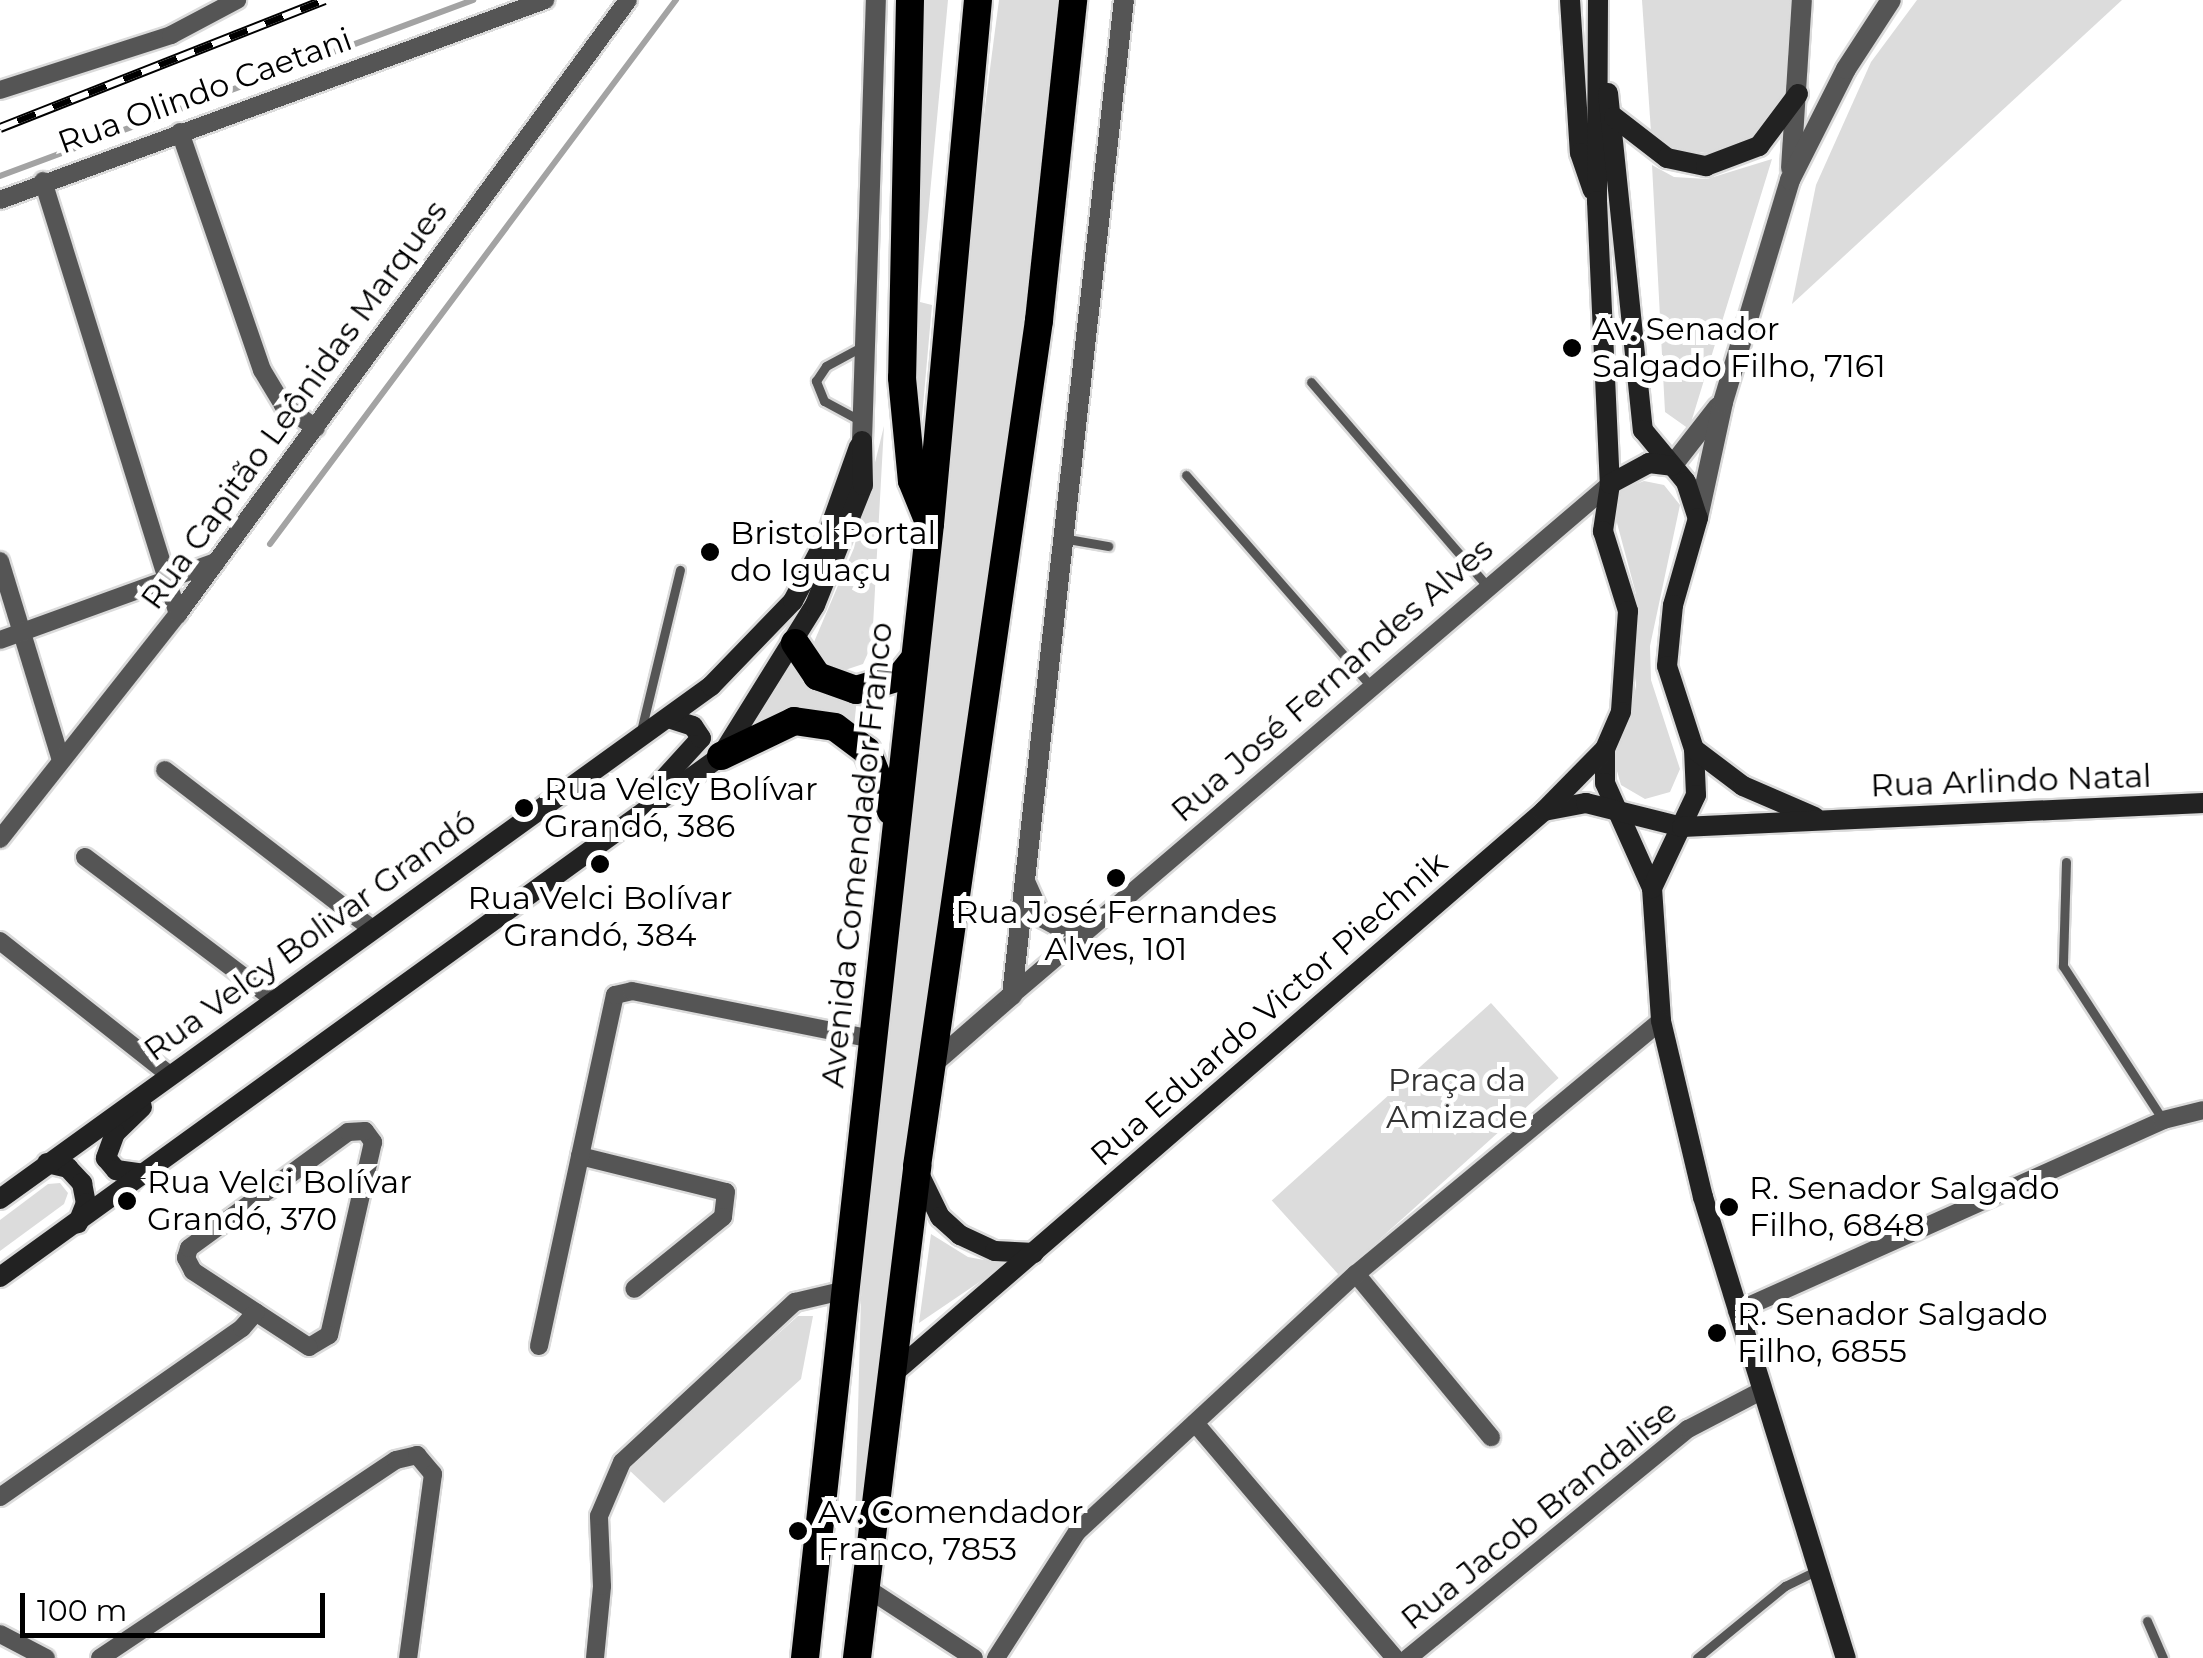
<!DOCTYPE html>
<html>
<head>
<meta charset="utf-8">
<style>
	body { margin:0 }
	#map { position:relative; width:2203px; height:1658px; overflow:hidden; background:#fff; font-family:Montserrat,sans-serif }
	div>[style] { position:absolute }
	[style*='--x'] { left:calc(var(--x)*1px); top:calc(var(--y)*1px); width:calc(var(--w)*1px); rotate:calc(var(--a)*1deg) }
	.green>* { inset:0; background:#dcdcdc; transform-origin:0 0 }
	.stream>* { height:6px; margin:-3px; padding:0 3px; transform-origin:3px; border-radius:3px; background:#a3a3a3 }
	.roads { filter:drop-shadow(2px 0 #dbdbdb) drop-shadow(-2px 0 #dbdbdb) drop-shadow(0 2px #dbdbdb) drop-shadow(0 -2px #dbdbdb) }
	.service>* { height:9px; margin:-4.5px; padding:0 4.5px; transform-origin:4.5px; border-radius:4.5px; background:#555 }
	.minor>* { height:18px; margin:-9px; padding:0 9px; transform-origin:9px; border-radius:9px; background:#555 }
	.tertiary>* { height:20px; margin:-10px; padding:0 10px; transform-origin:10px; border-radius:10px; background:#555 }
	.secondary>* { height:20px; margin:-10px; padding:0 10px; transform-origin:10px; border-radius:10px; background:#222 }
	.trunk>* { height:28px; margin:-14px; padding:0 14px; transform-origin:14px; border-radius:14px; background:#000 }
	.rail>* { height:10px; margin-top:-5px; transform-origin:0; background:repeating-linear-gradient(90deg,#fff 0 19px,#000 0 38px); box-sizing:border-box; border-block:2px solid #000 }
	.dots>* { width:28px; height:28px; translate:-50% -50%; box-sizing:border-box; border:5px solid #fff; border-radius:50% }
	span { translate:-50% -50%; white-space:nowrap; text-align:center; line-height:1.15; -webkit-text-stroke:10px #fff; paint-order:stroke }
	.street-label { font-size:32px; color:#000 }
	.poi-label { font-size:32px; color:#000 }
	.left { translate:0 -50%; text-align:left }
	.park-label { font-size:32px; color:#333 }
	.scale { position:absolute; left:20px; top:1593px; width:305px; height:45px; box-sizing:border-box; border:5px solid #000; border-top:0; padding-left:12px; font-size:30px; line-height:35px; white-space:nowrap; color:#000; -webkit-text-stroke:8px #fff; paint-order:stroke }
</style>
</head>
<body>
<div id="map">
	<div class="green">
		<i style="clip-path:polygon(920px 0,948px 0,920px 302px,932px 305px,922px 417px,915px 420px)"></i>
		<i style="clip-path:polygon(999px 0,1060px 0,1050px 142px,854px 1562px,861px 1297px,958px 314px)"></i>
		<i style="clip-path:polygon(1642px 0,1792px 0,1787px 87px,1767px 124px,1735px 147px,1705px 153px,1676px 149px,1651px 132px)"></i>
		<i style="clip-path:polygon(1917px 0,2122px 0,1792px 304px,1816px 185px,1871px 62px)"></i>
		<i style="clip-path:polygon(1772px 159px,1689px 429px,1665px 412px,1652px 165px,1674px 177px,1707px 179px)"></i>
		<i style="clip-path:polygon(884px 426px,872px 644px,863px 664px,842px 671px,822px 663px,814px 642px,854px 548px)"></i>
		<i style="clip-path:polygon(1644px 481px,1664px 485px,1680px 505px,1650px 646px,1651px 680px,1680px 769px,1670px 792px,1645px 799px,1621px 785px,1613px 757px,1628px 727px,1636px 686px,1636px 594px,1613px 508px,1621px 490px)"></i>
		<i style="clip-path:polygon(791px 659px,822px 693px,868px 698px,866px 739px,750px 723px)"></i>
		<i style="left:1491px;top:1003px;width:101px;height:295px;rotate:48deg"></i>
		<i style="clip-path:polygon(60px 1183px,68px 1193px,64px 1204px,0 1251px,0 1220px,48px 1184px)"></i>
		<i style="clip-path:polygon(931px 1234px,968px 1257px,1006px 1264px,919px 1323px)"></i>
		<i style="clip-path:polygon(798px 1316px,813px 1316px,801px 1379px,664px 1503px,627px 1468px)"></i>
	</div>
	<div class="stream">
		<i style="--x:0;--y:176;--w:505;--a:-20.41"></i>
		<i style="--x:270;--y:544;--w:679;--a:-53.27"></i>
	</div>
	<div class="roads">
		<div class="service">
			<i style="--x:1311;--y:382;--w:269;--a:49.2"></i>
			<i style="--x:863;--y:422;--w:44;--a:-151.7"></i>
			<i style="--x:824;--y:401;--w:22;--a:-112"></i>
			<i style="--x:816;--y:381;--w:18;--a:-56"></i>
			<i style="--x:826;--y:366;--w:44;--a:-28.3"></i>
			<i style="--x:1186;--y:475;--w:279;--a:48.8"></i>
			<i style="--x:1062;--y:538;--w:47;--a:9.9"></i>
			<i style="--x:640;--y:735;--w:170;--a:-76.4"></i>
			<i style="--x:2066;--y:862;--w:104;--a:91.7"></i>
			<i style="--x:2063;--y:966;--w:184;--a:57"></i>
			<i style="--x:2147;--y:1621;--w:40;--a:66.6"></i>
			<i style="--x:1697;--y:1658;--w:114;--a:-39.3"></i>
			<i style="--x:1785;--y:1586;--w:37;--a:-26"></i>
		</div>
		<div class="minor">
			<i style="--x:0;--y:90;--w:180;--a:-17.8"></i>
			<i style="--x:171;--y:35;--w:75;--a:-27.9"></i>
			<i style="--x:180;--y:132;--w:252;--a:71"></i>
			<i style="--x:262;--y:370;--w:41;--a:59"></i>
			<i style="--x:283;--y:405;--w:40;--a:34.9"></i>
			<i style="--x:43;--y:181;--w:454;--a:72.7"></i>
			<i style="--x:0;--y:200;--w:581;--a:-20.15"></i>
			<i style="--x:0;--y:561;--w:209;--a:73"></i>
			<i style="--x:0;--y:640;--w:230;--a:-19.9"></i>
			<i style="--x:165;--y:770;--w:260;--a:37.5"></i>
			<i style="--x:0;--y:839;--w:287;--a:-51.7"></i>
			<i style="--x:178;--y:614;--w:761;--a:-53.76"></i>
			<i style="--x:85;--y:857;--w:234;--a:37"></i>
			<i style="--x:1025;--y:879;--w:44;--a:65.8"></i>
			<i style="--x:1043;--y:919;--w:18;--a:29"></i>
			<i style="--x:1059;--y:928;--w:30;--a:-6"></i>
			<i style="--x:0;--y:941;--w:213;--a:38.3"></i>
			<i style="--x:1012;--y:995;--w:787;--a:-40.51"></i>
			<i style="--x:365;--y:1131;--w:14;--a:54"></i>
			<i style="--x:373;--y:1142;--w:198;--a:102.8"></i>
			<i style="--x:329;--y:1335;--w:23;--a:149"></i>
			<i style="--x:309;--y:1347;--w:139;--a:-146.8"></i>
			<i style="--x:193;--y:1271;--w:15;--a:-118"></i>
			<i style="--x:186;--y:1258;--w:10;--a:-73"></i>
			<i style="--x:189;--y:1248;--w:197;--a:-36.1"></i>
			<i style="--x:348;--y:1132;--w:17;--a:-3"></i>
			<i style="--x:580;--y:1156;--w:150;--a:13.9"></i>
			<i style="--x:726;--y:1192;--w:25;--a:97"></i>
			<i style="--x:723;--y:1217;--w:114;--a:141"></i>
			<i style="--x:1356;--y:1274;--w:212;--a:50.4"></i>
			<i style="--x:1737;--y:1311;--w:467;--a:-24.1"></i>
			<i style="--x:2163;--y:1120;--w:41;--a:-14"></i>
			<i style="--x:539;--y:1346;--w:359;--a:-77.8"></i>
			<i style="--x:615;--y:995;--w:17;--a:-13"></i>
			<i style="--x:632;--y:991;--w:245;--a:11.3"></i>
			<i style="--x:1195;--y:1423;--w:309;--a:49.6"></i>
			<i style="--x:0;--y:1497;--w:295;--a:-34.9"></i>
			<i style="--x:242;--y:1328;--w:21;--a:-49"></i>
			<i style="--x:865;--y:1587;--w:130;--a:33.1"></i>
			<i style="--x:0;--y:1634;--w:52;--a:27.6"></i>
			<i style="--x:100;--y:1658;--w:356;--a:-33.8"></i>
			<i style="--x:396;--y:1460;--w:22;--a:-13"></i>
			<i style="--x:417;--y:1455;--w:25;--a:50"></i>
			<i style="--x:433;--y:1474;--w:186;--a:97.7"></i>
			<i style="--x:595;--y:1658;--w:72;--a:-84.4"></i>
			<i style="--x:602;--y:1586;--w:70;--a:-92.5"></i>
			<i style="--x:599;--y:1516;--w:59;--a:-66.9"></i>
			<i style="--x:622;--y:1462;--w:236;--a:-42.8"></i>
			<i style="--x:795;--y:1302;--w:52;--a:-13.2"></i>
			<i style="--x:996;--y:1658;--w:150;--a:-57.3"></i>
			<i style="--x:1077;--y:1532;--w:380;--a:-42.8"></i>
			<i style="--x:1356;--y:1274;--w:396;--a:-39.7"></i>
			<i style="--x:1408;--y:1658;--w:362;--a:-39.3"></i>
			<i style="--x:1688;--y:1429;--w:82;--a:-27.5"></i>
		</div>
		<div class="tertiary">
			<i style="--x:1791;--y:168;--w:168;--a:-86.3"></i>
			<i style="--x:862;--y:441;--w:441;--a:-88.2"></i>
			<i style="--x:1672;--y:466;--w:75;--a:-52.1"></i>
			<i style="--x:1698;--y:518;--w:119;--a:-77.8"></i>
			<i style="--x:1723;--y:402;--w:232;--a:-73.2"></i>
			<i style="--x:1790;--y:180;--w:124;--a:-63.2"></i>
			<i style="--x:1846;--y:69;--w:82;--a:-56.9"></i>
			<i style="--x:934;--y:1063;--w:103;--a:-41.1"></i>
			<i style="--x:1012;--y:995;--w:1001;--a:-83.58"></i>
		</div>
		<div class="secondary">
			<i style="--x:1570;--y:0;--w:153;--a:86.3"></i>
			<i style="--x:1580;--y:153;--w:39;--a:71"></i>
			<i style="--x:1598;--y:0;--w:201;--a:90.3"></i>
			<i style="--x:1597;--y:201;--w:283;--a:87.4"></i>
			<i style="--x:1610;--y:484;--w:48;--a:98.5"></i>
			<i style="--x:1603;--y:531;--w:84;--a:72.6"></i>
			<i style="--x:1628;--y:611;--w:101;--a:94"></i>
			<i style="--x:1621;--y:712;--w:40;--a:113.4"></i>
			<i style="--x:1605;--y:749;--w:34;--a:90"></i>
			<i style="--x:1605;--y:783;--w:115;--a:65.9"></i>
			<i style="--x:1652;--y:888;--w:133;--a:86.1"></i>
			<i style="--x:1661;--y:1021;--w:181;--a:76.6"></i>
			<i style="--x:1703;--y:1197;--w:483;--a:72.8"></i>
			<i style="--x:1608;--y:93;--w:339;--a:84.1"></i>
			<i style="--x:1643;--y:430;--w:67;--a:50.4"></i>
			<i style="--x:1686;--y:482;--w:38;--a:72"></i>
			<i style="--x:1698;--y:518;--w:91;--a:106"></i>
			<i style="--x:1673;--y:605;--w:61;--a:95.6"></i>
			<i style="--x:1667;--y:666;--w:87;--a:72"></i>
			<i style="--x:1694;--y:749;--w:46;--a:87.5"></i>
			<i style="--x:1696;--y:795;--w:103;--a:115.3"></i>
			<i style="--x:1614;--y:117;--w:67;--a:37.7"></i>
			<i style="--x:1667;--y:158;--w:40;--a:12"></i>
			<i style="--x:1706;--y:166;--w:57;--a:-20.7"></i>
			<i style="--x:1759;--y:146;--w:65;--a:-53.1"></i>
			<i style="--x:1610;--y:484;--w:44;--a:-28.3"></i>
			<i style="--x:1649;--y:463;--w:23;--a:7"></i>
			<i style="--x:1694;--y:749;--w:61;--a:37.1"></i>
			<i style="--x:1743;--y:786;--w:78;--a:23.3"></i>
			<i style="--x:651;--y:793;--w:74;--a:-47.7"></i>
			<i style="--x:701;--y:738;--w:14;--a:-124"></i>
			<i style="--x:693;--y:726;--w:26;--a:-162"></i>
			<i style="--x:1544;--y:811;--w:43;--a:-10.8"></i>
			<i style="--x:1586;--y:803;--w:99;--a:14"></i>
			<i style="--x:1682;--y:827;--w:522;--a:-2.64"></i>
			<i style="--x:142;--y:1107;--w:37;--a:136"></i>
			<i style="--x:115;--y:1133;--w:27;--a:110"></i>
			<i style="--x:106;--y:1158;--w:16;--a:50"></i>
			<i style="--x:116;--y:1170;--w:27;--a:8"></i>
			<i style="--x:47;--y:1163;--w:22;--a:13"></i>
			<i style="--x:68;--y:1168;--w:21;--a:47"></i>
			<i style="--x:82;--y:1183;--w:20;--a:79"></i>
			<i style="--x:86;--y:1203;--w:22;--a:112"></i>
			<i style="--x:919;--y:1174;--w:48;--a:64"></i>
			<i style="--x:940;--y:1217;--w:27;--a:42"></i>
			<i style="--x:960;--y:1235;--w:38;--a:25"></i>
			<i style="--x:995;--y:1251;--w:39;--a:3"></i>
			<i style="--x:0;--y:1199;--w:877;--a:-35.81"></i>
			<i style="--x:711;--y:686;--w:118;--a:-46"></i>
			<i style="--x:793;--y:601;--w:70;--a:-62"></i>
			<i style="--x:826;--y:539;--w:98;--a:-70.3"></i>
			<i style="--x:0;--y:1277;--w:890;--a:-35.85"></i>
			<i style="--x:721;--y:756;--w:178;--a:-58.1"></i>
			<i style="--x:815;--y:605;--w:129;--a:-68.2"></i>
			<i style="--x:863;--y:485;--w:44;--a:-91.3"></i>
			<i style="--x:889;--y:1377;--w:866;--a:-40.83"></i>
			<i style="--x:1544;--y:811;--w:87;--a:-45.5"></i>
		</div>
		<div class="trunk">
			<i style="--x:910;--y:0;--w:378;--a:91.2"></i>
			<i style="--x:902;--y:378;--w:103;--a:84.5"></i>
			<i style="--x:912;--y:481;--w:42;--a:67.7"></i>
			<i style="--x:795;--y:643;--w:40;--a:56"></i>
			<i style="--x:817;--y:676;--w:41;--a:19.7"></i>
			<i style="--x:856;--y:690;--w:46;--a:-16.5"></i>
			<i style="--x:900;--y:677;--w:22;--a:-51"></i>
			<i style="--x:721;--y:756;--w:81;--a:-25.6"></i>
			<i style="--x:794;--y:721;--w:41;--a:8.3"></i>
			<i style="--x:835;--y:727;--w:40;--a:37"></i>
			<i style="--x:867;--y:751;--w:65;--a:68.2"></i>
			<i style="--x:805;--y:1658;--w:1141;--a:-83.71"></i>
			<i style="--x:930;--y:524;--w:526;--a:-84.77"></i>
			<i style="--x:857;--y:1658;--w:496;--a:-83"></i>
			<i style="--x:917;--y:1166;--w:855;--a:-81.79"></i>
			<i style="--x:1039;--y:320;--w:322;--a:-83.9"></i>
		</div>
	</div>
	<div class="rail">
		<i style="--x:0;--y:128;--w:349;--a:-21.5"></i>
	</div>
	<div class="dots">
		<i style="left:1572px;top:348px;background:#000"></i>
		<i style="left:710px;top:552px;background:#000"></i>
		<i style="left:524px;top:808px;background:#000"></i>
		<i style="left:600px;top:864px;background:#000"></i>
		<i style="left:1116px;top:878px;background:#000"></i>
		<i style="left:127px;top:1201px;background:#000"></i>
		<i style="left:1729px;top:1207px;background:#000"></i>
		<i style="left:1717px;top:1333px;background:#000"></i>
		<i style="left:798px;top:1531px;background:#000"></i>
	</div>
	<div class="street-label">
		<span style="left:205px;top:91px;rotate:-20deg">Rua Olindo Caetani</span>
		<span style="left:294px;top:405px;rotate:-54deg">Rua Capitão Leônidas Marques</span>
		<span style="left:1332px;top:680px;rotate:-41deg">Rua José Fernandes Alves</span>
		<span style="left:2011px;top:781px;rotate:-2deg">Rua Arlindo Natal</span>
		<span style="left:857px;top:855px;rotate:-84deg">Avenida Comendador Franco</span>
		<span style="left:310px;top:936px;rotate:-36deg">Rua Velcy Bolivar Grandó</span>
		<span style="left:1269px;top:1009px;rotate:-41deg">Rua Eduardo Victor Piechnik</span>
		<span style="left:1539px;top:1515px;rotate:-39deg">Rua Jacob Brandalise</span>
	</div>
	<div class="poi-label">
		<span class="left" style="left:1592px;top:348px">Av. Senador<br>Salgado Filho, 7161</span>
		<span class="left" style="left:730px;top:552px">Bristol Portal<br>do Iguaçu</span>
		<span class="left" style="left:544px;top:808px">Rua Velcy Bolívar<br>Grandó, 386</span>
		<span style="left:600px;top:917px">Rua Velci Bolívar<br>Grandó, 384</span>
		<span style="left:1116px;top:931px">Rua José Fernandes<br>Alves, 101</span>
		<span class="left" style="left:147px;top:1201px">Rua Velci Bolívar<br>Grandó, 370</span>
		<span class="left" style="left:1749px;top:1207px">R. Senador Salgado<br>Filho, 6848</span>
		<span class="left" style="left:1737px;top:1333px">R. Senador Salgado<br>Filho, 6855</span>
		<span class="left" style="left:818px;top:1531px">Av. Comendador<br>Franco, 7853</span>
	</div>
	<div class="park-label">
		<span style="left:1457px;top:1099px">Praça da<br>Amizade</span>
	</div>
	<div class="scale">100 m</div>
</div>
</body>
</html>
